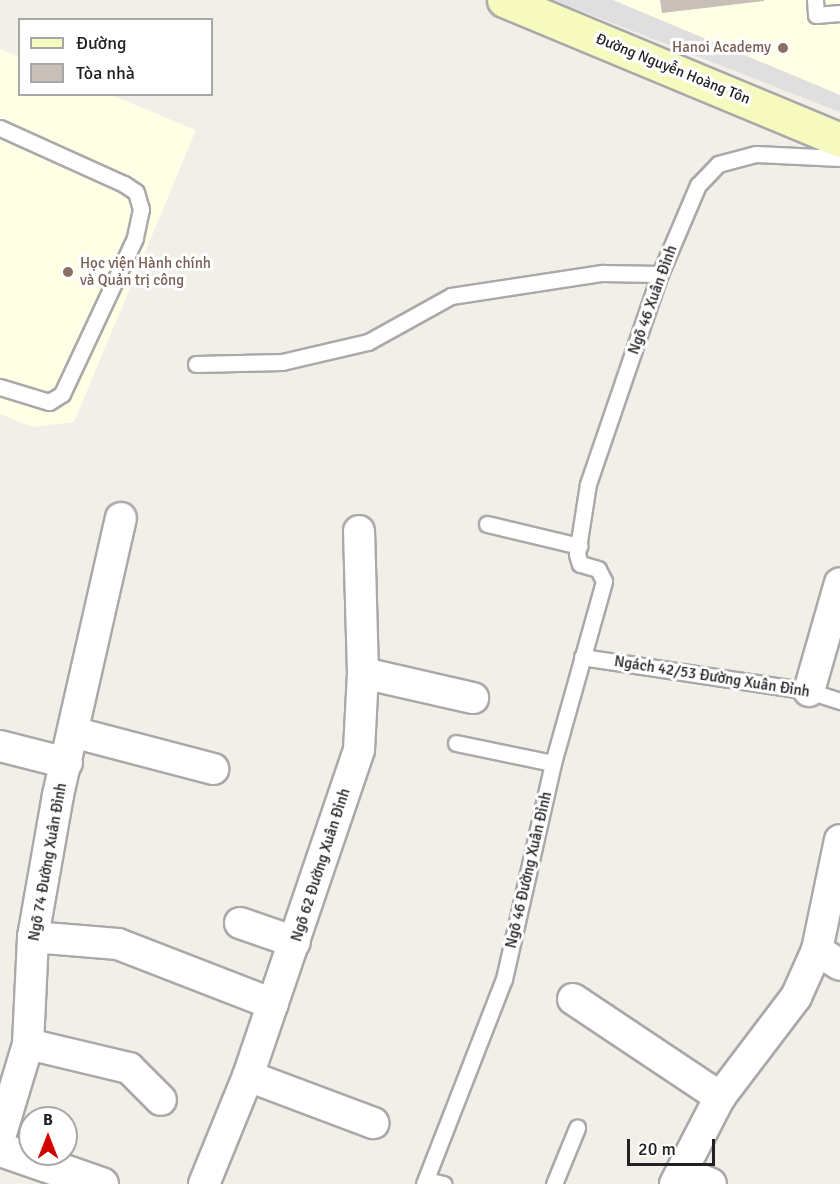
<!DOCTYPE html>
<html>
<head>
<meta charset="utf-8">
<style>
	body { margin:0 }
	#map { position:relative; width:840px; height:1184px; overflow:hidden; background:#f2efe9; font-family:Signika,sans-serif }
	div>[style] { position:absolute }
	[style*='--x'] { left:calc(var(--x)*1px); top:calc(var(--y)*1px); width:calc(var(--w)*1px); rotate:calc(var(--a)*1deg) }
	.residential>* { inset:0; background:#e0dfdf }
	.education>* { inset:0; background:#ffffe5 }
	.building>* { inset:0; background:#c7bfb8 }
	.roads { filter:drop-shadow(2px 0 #a9a9a9) drop-shadow(-2px 0 #a9a9a9) drop-shadow(0 2px #a9a9a9) drop-shadow(0 -2px #a9a9a9) }
	.service>* { height:15px; margin:-7.5px; padding:0 7.5px; transform-origin:7.5px; border-radius:7.5px; background:#fff }
	.minor>* { height:30px; margin:-15px; padding:0 15px; transform-origin:15px; border-radius:15px; background:#fff }
	.tertiary>* { height:33px; margin:-16.5px; padding:0 16.5px; transform-origin:16.5px; border-radius:16.5px; background:#fff }
	.secondary>* { height:33px; margin:-16.5px; padding:0 16.5px; transform-origin:16.5px; border-radius:16.5px; background:#f7fabf }
	.dots>* { width:16px; height:16px; translate:-50% -50%; box-sizing:border-box; border:3px solid #fff; border-radius:50% }
	span { translate:-50% -50%; white-space:nowrap; text-align:center; line-height:1.15; -webkit-text-stroke:6px #fff; paint-order:stroke }
	.education-label { font-size:15px; color:#785e54 }
	.right { translate:-100% -50%; text-align:right }
	.left { translate:0 -50%; text-align:left }
	.street-label { font-size:15px; color:#222 }
	.legend { position:absolute; left:18px; top:18px; width:195px; height:78px; box-sizing:border-box; background:#fff; border:2px solid #a7a7a7; margin:0; padding:8px 10px; list-style:none; font-size:18px; color:#222 }
	.legend li { display:flex; align-items:center; gap:12px; height:30px }
	.legend b { width:30px; border:2px solid #a7a7a7 }
	.north { position:absolute; left:18px; top:1106px; width:60px; height:60px; box-sizing:border-box; background:#fff; border:2px solid #a7a7a7; border-radius:50%; rotate:0deg; font-size:16px; font-weight:700; line-height:24px; text-align:center; color:#222 }
	.north::after { content:''; display:block; margin:auto; width:21px; height:27px; background:#d40000; clip-path:polygon(50% 0,100% 100%,50% 72%,0 100%) }
	.scale { position:absolute; left:627px; top:1139px; width:88px; height:27px; box-sizing:border-box; border:3px solid #222; border-top:0; padding-left:8px; font-size:18px; line-height:21px; white-space:nowrap; color:#222; -webkit-text-stroke:4px #fff; paint-order:stroke }
</style>
</head>
<body>
<div id="map">
	<div class="residential">
		<i style="clip-path:polygon(553px 0,840px 0,840px 112px)"></i>
	</div>
	<div class="education">
		<i style="clip-path:polygon(613px 0,840px 0,840px 95px)"></i>
		<i style="clip-path:polygon(0 49px,19px 57px,20px 94px,111px 95px,196px 130px,74px 422px,32px 427px,0 414px)"></i>
	</div>
	<div class="building">
		<i style="clip-path:polygon(660px 0,764px 0,764px 1px,662px 13px)"></i>
	</div>
	<div class="roads">
		<div class="service">
			<i style="--x:815;--y:0;--w:15;--a:86"></i>
			<i style="--x:816;--y:15;--w:24;--a:-5"></i>
			<i style="--x:0;--y:128;--w:136;--a:24.3"></i>
			<i style="--x:124;--y:184;--w:14;--a:34"></i>
			<i style="--x:136;--y:192;--w:18;--a:74"></i>
			<i style="--x:141;--y:209;--w:30;--a:102"></i>
			<i style="--x:135;--y:238;--w:172;--a:115.1"></i>
			<i style="--x:62;--y:394;--w:15;--a:148"></i>
			<i style="--x:49;--y:402;--w:51;--a:-163"></i>
			<i style="--x:196;--y:364;--w:86;--a:-1.3"></i>
			<i style="--x:282;--y:362;--w:88;--a:-13.1"></i>
			<i style="--x:368;--y:342;--w:95;--a:-29"></i>
			<i style="--x:451;--y:296;--w:153;--a:-8.7"></i>
			<i style="--x:602;--y:273;--w:58;--a:1"></i>
			<i style="--x:487;--y:524;--w:95;--a:13.4"></i>
			<i style="--x:582;--y:657;--w:230;--a:8.5"></i>
			<i style="--x:809;--y:691;--w:33;--a:18"></i>
			<i style="--x:456;--y:743;--w:99;--a:11.7"></i>
			<i style="--x:426;--y:1180;--w:18;--a:13"></i>
			<i style="--x:424;--y:1184;--w:220;--a:-68.7"></i>
			<i style="--x:504;--y:979;--w:221;--a:-77.2"></i>
			<i style="--x:553;--y:763;--w:189;--a:-74.3"></i>
			<i style="--x:604;--y:581;--w:13;--a:-117"></i>
			<i style="--x:598;--y:569;--w:19;--a:-164"></i>
			<i style="--x:580;--y:564;--w:10;--a:-107"></i>
			<i style="--x:577;--y:554;--w:71;--a:-81.1"></i>
			<i style="--x:588;--y:484;--w:222;--a:-71.1"></i>
			<i style="--x:660;--y:274;--w:97;--a:-66.9"></i>
			<i style="--x:698;--y:185;--w:29;--a:-46"></i>
			<i style="--x:718;--y:164;--w:39;--a:-15"></i>
			<i style="--x:756;--y:154;--w:84;--a:2.7"></i>
			<i style="--x:554;--y:1184;--w:61;--a:-67.7"></i>
		</div>
		<div class="minor">
			<i style="--x:363;--y:673;--w:113;--a:12.8"></i>
			<i style="--x:809;--y:691;--w:112;--a:-74"></i>
			<i style="--x:76;--y:733;--w:142;--a:14.7"></i>
			<i style="--x:0;--y:746;--w:69;--a:14.2"></i>
			<i style="--x:240;--y:923;--w:58;--a:19.1"></i>
			<i style="--x:33;--y:937;--w:85;--a:4.7"></i>
			<i style="--x:118;--y:944;--w:166;--a:21.2"></i>
			<i style="--x:817;--y:950;--w:27;--a:33"></i>
			<i style="--x:573;--y:999;--w:177;--a:33.7"></i>
			<i style="--x:28;--y:1044;--w:104;--a:13.4"></i>
			<i style="--x:129;--y:1068;--w:45;--a:45"></i>
			<i style="--x:248;--y:1076;--w:134;--a:20.6"></i>
			<i style="--x:0;--y:1137;--w:97;--a:-73.2"></i>
			<i style="--x:28;--y:1044;--w:107;--a:-87.3"></i>
			<i style="--x:33;--y:937;--w:144;--a:-80"></i>
			<i style="--x:58;--y:795;--w:284;--a:-77.2"></i>
			<i style="--x:682;--y:1172;--w:31;--a:22"></i>
			<i style="--x:204;--y:1184;--w:117;--a:-67.8"></i>
			<i style="--x:248;--y:1076;--w:344;--a:-71.2"></i>
			<i style="--x:359;--y:750;--w:77;--a:-87"></i>
			<i style="--x:363;--y:673;--w:142;--a:-91.6"></i>
			<i style="--x:675;--y:1184;--w:98;--a:-62.7"></i>
			<i style="--x:720;--y:1097;--w:126;--a:-52.8"></i>
			<i style="--x:796;--y:997;--w:51;--a:-65.9"></i>
			<i style="--x:817;--y:950;--w:112;--a:-78.2"></i>
		</div>
		<div class="tertiary">
			<i style="--x:0;--y:1149;--w:107;--a:19.1"></i>
		</div>
		<div class="secondary">
			<i style="--x:504;--y:0;--w:364;--a:22.6"></i>
		</div>
	</div>
	<div class="dots">
		<i style="left:783px;top:48px;background:#8d6e63"></i>
		<i style="left:68px;top:272px;background:#8d6e63"></i>
	</div>
	<div class="education-label">
		<span class="right" style="left:771px;top:48px">Hanoi Academy</span>
		<span class="left" style="left:80px;top:272px">Học viện Hành chính<br>và Quản trị công</span>
	</div>
	<div class="street-label">
		<span style="left:673px;top:69px;rotate:22deg">Đường Nguyễn Hoàng Tôn</span>
		<span style="left:653px;top:300px;rotate:-70deg">Ngõ 46 Xuân Đỉnh</span>
		<span style="left:712px;top:677px;rotate:9deg">Ngách 42/53 Đường Xuân Đỉnh</span>
		<span style="left:48px;top:862px;rotate:-80deg">Ngõ 74 Đường Xuân Đỉnh</span>
		<span style="left:321px;top:865px;rotate:-72deg">Ngõ 62 Đường Xuân Đỉnh</span>
		<span style="left:529px;top:870px;rotate:-77deg">Ngõ 46 Đường Xuân Đỉnh</span>
	</div>
	<ul class="legend">
	<li><b style="height:8px;background:#f7fabf"></b>Đường</li>
	<li><b style="height:16px;background:#c7bfb8"></b>Tòa nhà</li>
	</ul>
	<div class="north">B</div>
	<div class="scale">20 m</div>
</div>
</body>
</html>
